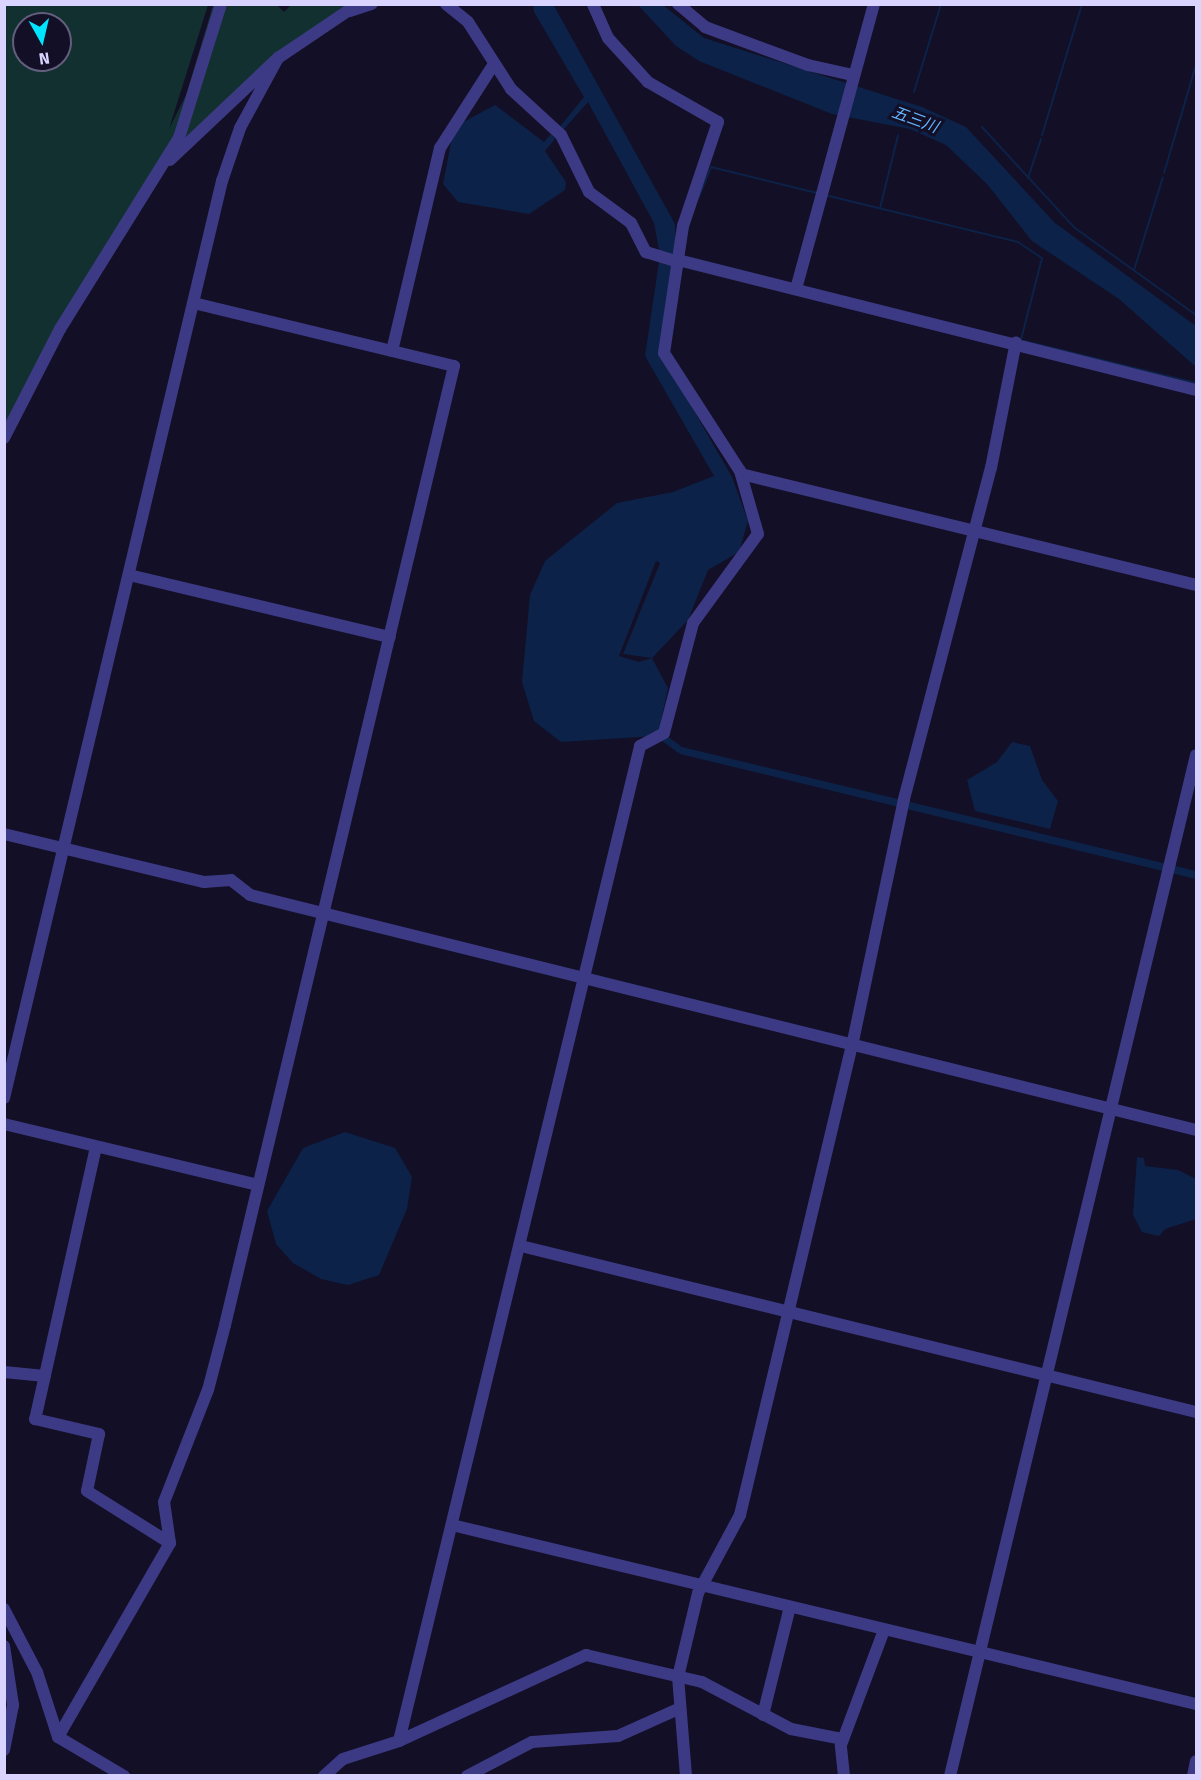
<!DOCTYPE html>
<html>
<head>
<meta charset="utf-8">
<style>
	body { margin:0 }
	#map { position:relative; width:1201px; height:1780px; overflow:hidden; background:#130f26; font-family:"Fira Sans","Noto Sans JP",sans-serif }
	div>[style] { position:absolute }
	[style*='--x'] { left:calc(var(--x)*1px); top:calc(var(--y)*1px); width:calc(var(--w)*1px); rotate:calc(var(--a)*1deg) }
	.green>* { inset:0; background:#12302f }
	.water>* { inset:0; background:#0c2248 }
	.pier>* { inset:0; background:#130f26 }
	.stream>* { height:2px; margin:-1px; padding:0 1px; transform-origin:1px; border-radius:1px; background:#0c2248 }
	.minor>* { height:12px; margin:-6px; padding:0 6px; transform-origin:6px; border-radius:6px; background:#3d3a85 }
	span { translate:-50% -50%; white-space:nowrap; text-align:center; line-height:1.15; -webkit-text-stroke:6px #130f26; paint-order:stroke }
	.water-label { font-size:16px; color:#62b6ff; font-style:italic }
	.frame { position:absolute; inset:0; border:6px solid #d9d4ff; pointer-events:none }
	.north { position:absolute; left:12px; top:12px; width:60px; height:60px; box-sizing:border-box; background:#130f26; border:2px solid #625e7d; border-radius:50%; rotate:172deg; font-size:16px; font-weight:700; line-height:24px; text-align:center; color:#d9d4ff }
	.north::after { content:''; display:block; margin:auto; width:21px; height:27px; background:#00e5ff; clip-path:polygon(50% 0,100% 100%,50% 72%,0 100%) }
</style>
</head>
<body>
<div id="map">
	<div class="green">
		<i style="clip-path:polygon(evenodd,5px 5px,208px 5px,169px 129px,186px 95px,213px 5px,218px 5px,175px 138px,56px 328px,5px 429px,5px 5px,24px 24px,60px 24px,60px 60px,24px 60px,24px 24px)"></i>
		<i style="clip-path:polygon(225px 5px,277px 5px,284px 12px,291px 5px,348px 5px,267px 63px,187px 138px,184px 135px)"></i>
	</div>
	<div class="water">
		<i style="clip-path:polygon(553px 4px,675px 224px,676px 254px,659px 350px,732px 477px,748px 521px,739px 552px,708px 570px,688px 620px,652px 658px,668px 688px,659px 730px,682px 747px,1196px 871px,1196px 879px,680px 754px,655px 736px,561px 742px,534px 721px,522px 682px,530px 595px,545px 561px,617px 503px,673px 492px,714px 476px,645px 356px,660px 255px,654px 223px,588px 102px,564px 129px,558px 129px,584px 97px,534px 12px,533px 5px)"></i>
		<i style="clip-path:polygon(638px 5px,663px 5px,704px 38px,922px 107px,966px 127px,1055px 223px,1196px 326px,1196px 367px,1119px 299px,1032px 241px,987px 184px,946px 145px,910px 129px,832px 114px,699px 61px,676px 46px)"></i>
		<i style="clip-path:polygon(495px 105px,544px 142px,551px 134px,555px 139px,545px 151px,566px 182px,565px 190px,529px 214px,458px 202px,443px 184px,454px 127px)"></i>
		<i style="clip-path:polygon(1012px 742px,1030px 746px,1042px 780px,1058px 801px,1050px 829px,975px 811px,967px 780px,997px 762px)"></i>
		<i style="clip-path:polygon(345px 1132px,395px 1148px,412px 1177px,407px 1209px,379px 1275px,348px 1285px,321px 1279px,293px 1263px,276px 1244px,267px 1211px,303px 1148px)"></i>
		<i style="clip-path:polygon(1137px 1157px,1144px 1158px,1145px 1166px,1178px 1170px,1196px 1179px,1196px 1219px,1165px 1229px,1159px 1236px,1142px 1232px,1133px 1215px)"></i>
	</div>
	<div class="pier">
		<i style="clip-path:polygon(656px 561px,660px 563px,623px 654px,652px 658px,639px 662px,619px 656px)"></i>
	</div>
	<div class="stream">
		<i style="--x:1193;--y:4;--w:4;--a:34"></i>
		<i style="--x:914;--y:92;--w:92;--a:-72.9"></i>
		<i style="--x:982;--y:127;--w:137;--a:47.4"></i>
		<i style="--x:1075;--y:228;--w:149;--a:35.7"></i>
		<i style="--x:1042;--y:135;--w:137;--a:-73"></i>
		<i style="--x:1164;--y:173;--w:113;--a:-73.5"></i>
		<i style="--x:1028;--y:178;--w:41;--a:-71.6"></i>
		<i style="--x:825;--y:195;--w:199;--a:13.7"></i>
		<i style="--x:1018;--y:242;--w:29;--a:34"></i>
		<i style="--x:1042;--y:258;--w:85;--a:104.4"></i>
		<i style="--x:699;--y:197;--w:32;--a:-68"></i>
		<i style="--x:711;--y:167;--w:109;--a:13.8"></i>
		<i style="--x:880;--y:208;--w:75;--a:-76.1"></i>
		<i style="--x:1134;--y:270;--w:97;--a:-72.7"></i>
		<i style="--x:1024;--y:341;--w:177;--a:13.7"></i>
	</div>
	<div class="minor">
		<i style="--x:446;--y:4;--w:28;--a:39"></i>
		<i style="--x:468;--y:22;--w:80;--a:57.3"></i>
		<i style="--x:511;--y:89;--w:68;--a:42.6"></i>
		<i style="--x:561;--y:135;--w:64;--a:63.8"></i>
		<i style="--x:589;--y:192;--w:52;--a:36.4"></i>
		<i style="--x:631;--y:223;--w:33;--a:63"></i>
		<i style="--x:646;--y:252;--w:34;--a:17"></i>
		<i style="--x:678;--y:4;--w:35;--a:40"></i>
		<i style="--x:705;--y:27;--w:110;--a:20.3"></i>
		<i style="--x:808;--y:65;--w:45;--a:12.8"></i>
		<i style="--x:350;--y:11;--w:23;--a:-18"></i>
		<i style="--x:170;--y:160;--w:149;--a:-43.4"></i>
		<i style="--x:278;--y:58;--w:97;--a:-34"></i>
		<i style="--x:678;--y:260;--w:534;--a:14.09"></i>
		<i style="--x:796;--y:289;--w:295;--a:-74.7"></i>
		<i style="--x:392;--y:351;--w:209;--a:-76.7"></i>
		<i style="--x:440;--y:148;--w:100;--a:-57.3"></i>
		<i style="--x:4;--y:438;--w:123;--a:-62.8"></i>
		<i style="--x:60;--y:329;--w:225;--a:-58.1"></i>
		<i style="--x:179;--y:138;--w:140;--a:-72.6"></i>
		<i style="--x:741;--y:474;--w:468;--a:13.7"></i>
		<i style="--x:129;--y:575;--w:268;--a:13.4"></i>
		<i style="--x:4;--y:834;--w:206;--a:13.5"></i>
		<i style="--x:204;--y:882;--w:27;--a:-4"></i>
		<i style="--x:231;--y:880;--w:24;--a:38"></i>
		<i style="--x:250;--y:895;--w:975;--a:13.95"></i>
		<i style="--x:4;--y:1098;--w:943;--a:-76.63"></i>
		<i style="--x:222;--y:181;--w:56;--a:-71.2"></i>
		<i style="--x:240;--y:128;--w:80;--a:-61.5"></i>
		<i style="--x:4;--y:1124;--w:261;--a:13.5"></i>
		<i style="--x:96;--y:1147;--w:279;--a:102.6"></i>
		<i style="--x:35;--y:1419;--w:66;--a:13.2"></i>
		<i style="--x:99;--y:1434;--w:58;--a:101.9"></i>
		<i style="--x:87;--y:1491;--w:98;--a:32.1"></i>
		<i style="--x:521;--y:1246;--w:695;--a:13.82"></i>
		<i style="--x:4;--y:1372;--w:41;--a:5.6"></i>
		<i style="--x:452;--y:1525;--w:765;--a:13.53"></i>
		<i style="--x:4;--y:1609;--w:71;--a:62.4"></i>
		<i style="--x:37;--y:1672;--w:68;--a:72.1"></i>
		<i style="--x:58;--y:1737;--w:77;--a:30.6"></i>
		<i style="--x:4;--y:1646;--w:60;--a:81.3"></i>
		<i style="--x:13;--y:1705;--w:46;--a:101.3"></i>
		<i style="--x:763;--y:1715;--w:111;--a:-76"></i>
		<i style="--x:58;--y:1737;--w:224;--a:-60"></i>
		<i style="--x:170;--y:1543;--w:41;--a:-98.3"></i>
		<i style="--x:164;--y:1502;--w:120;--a:-68.6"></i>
		<i style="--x:208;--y:1390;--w:67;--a:-75.3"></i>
		<i style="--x:225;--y:1325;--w:986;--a:-76.57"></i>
		<i style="--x:454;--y:366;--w:268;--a:-166.4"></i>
		<i style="--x:399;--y:1741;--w:1024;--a:-76.38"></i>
		<i style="--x:640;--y:746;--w:27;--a:-28"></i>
		<i style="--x:664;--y:733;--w:114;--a:-75.2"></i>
		<i style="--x:693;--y:623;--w:110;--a:-53.9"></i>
		<i style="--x:758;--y:534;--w:66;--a:-105.9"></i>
		<i style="--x:740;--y:471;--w:140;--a:-122.8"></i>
		<i style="--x:664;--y:353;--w:128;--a:-81.5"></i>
		<i style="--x:683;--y:226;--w:110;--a:-71.4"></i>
		<i style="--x:718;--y:122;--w:81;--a:-150.3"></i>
		<i style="--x:648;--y:82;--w:59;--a:-132.3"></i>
		<i style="--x:608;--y:38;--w:37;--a:-114"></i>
		<i style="--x:324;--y:1776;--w:25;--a:-42"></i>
		<i style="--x:343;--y:1759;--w:59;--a:-17.8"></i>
		<i style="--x:399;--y:1741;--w:206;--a:-24.7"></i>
		<i style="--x:586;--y:1655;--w:119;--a:13.1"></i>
		<i style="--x:702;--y:1682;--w:101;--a:27.8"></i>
		<i style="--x:791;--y:1729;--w:53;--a:10.9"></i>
		<i style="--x:467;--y:1776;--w:73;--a:-27.6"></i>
		<i style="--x:532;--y:1742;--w:86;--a:-4"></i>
		<i style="--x:618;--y:1736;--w:66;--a:-24.2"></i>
		<i style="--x:686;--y:1776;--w:99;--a:-94.6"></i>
		<i style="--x:678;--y:1677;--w:86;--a:-76.6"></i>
		<i style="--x:698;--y:1593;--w:89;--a:-61.7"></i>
		<i style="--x:740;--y:1515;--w:482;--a:-76.6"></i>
		<i style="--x:852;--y:1046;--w:252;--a:-78.1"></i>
		<i style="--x:904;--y:799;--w:342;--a:-75.3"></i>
		<i style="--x:991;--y:468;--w:128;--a:-78.8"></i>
		<i style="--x:844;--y:1776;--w:31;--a:-96"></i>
		<i style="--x:841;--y:1745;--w:123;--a:-69.5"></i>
		<i style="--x:950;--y:1776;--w:1050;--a:-76.45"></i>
		<i style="--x:1193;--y:1776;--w:15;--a:-79"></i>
	</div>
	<div class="water-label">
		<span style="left:915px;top:120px;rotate:20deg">五三川</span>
	</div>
	<div class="frame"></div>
	<div class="north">N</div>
</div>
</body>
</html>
